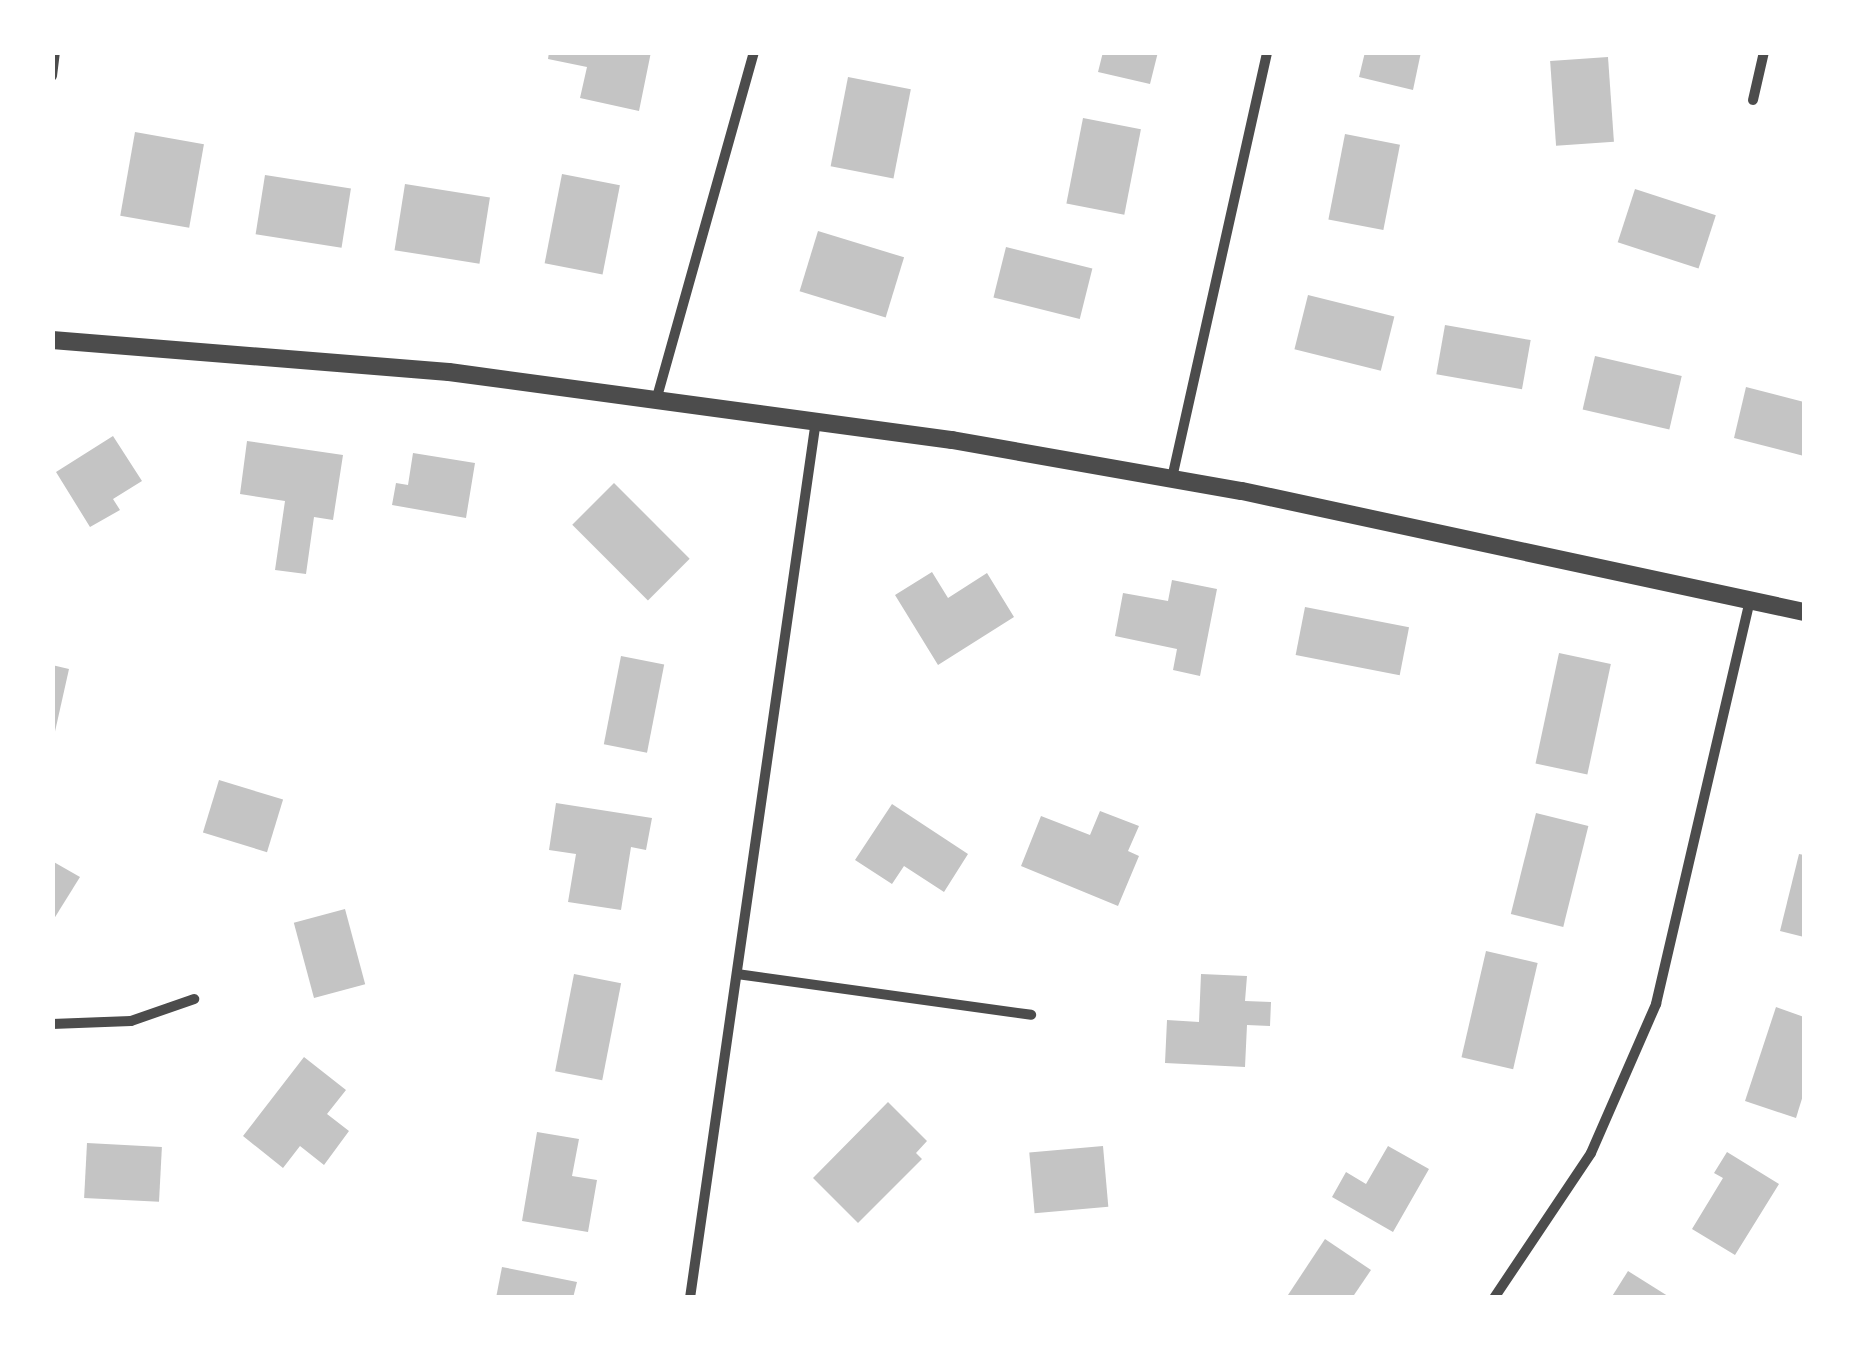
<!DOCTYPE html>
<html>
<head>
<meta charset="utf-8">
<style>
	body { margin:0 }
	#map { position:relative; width:1857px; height:1350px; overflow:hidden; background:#fff; font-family:"Archivo Narrow",sans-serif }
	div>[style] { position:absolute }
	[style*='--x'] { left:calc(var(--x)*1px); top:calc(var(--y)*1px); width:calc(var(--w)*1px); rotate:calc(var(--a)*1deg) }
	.building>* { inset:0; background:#c4c4c4; transform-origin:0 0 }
	.minor>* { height:10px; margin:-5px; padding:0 5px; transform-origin:5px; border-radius:5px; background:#4c4c4c }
	.tertiary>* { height:18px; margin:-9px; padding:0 9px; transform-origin:9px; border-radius:9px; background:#4c4c4c }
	span { translate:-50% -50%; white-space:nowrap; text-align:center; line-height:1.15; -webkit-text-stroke:10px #fff; paint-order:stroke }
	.frame { position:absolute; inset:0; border:55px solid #fff; pointer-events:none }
</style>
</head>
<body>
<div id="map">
	<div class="building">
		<i style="clip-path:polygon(549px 52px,651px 52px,639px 111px,580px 98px,587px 67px,548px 59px)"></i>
		<i style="clip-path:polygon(1103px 52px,1158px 52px,1150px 84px,1098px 72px)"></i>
		<i style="clip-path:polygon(1365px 52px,1421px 52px,1413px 90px,1359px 77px)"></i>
		<i style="left:1608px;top:57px;width:85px;height:58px;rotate:86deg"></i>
		<i style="left:848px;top:77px;width:64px;height:91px;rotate:11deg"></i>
		<i style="left:1083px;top:118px;width:59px;height:87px;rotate:11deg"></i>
		<i style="left:135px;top:132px;width:70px;height:85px;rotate:10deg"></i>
		<i style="left:1345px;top:134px;width:56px;height:87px;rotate:11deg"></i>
		<i style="left:562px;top:174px;width:59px;height:91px;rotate:11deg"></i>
		<i style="left:265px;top:175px;width:87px;height:60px;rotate:9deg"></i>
		<i style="left:405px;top:184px;width:86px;height:67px;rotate:9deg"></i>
		<i style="left:1635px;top:189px;width:85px;height:56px;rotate:18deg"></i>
		<i style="left:818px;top:231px;width:90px;height:63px;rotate:17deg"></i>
		<i style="left:1006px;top:247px;width:89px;height:52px;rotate:14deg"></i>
		<i style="left:1308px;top:295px;width:89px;height:56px;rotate:14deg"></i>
		<i style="left:1445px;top:325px;width:87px;height:50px;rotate:10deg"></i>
		<i style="left:1595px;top:356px;width:89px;height:55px;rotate:13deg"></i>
		<i style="clip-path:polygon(1746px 387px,1804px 402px,1804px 456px,1734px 438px)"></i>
		<i style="clip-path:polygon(113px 436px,142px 481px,113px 499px,120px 510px,90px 527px,56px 472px)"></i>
		<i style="clip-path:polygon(247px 441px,343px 455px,333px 520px,314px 517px,306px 574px,275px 570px,285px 501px,240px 494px)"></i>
		<i style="clip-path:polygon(413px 453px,475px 463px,466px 518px,392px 505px,396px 483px,408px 485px)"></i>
		<i style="left:614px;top:483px;width:107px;height:59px;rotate:45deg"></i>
		<i style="clip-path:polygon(932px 572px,948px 598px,987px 573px,1014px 617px,938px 665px,895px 595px)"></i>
		<i style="clip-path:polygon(1172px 580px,1217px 589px,1200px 676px,1173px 670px,1177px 649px,1115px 636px,1123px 593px,1168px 601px)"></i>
		<i style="left:1305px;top:607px;width:106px;height:49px;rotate:11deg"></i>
		<i style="left:1559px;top:653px;width:53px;height:113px;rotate:12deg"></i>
		<i style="left:621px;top:656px;width:44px;height:90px;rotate:11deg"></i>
		<i style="clip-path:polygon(52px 665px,69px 669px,54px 736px,52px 736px)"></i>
		<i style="left:219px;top:780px;width:67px;height:55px;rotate:17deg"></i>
		<i style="clip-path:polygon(556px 803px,652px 818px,646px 850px,631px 847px,621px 910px,568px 902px,576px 854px,549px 850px)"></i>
		<i style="clip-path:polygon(892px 804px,968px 854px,944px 892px,904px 866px,892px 884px,855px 860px)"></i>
		<i style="clip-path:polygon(1100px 811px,1139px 826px,1128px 851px,1139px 856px,1118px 906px,1021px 866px,1041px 816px,1090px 835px)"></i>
		<i style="left:1536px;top:813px;width:54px;height:104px;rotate:14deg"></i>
		<i style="clip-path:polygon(1799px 854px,1804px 855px,1804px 937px,1780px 931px)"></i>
		<i style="clip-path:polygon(52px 861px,80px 877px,52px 922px)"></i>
		<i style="left:345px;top:909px;width:78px;height:53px;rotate:75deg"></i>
		<i style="left:1486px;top:951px;width:53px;height:109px;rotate:13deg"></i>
		<i style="left:574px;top:974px;width:48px;height:99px;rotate:11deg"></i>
		<i style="clip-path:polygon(1201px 974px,1247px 976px,1245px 1001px,1271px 1002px,1270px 1026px,1247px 1025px,1245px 1067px,1165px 1063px,1167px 1020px,1199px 1022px)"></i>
		<i style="clip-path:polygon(1776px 1007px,1804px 1017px,1804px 1092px,1796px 1118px,1745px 1101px)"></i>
		<i style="clip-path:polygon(304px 1057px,346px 1090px,327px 1114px,349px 1131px,324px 1165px,300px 1146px,283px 1168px,243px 1136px)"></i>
		<i style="clip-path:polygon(888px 1102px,927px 1141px,916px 1153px,922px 1159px,858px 1223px,813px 1178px)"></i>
		<i style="clip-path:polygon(537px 1132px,579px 1139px,572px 1176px,597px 1180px,588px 1232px,522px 1221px)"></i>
		<i style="left:87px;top:1143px;width:75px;height:55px;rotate:3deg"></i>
		<i style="left:1103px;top:1146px;width:61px;height:74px;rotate:85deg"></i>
		<i style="clip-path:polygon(1388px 1146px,1429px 1169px,1393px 1232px,1332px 1197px,1346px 1172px,1366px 1184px)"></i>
		<i style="clip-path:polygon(1727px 1152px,1779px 1184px,1735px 1255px,1692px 1229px,1723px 1178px,1714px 1173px)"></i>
		<i style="clip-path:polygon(1325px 1239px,1371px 1270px,1352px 1298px,1286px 1298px)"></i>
		<i style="clip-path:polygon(502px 1267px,577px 1282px,573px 1298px,496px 1298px)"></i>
		<i style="clip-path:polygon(1628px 1271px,1671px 1298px,1611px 1298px)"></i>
	</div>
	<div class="minor">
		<i style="--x:52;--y:76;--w:24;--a:-83"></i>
		<i style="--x:1753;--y:100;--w:49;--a:-77.1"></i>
		<i style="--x:657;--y:397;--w:358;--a:-74.3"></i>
		<i style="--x:1172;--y:478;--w:436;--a:-77.4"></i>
		<i style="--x:737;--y:974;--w:297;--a:7.9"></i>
		<i style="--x:52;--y:1024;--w:79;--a:-2.2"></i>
		<i style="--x:131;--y:1021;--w:67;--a:-19.2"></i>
		<i style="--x:690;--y:1298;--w:887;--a:-81.83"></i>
		<i style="--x:1494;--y:1298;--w:174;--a:-56.2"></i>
		<i style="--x:1591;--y:1153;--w:163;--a:-66.4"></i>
		<i style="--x:1656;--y:1004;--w:415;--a:-76.9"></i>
	</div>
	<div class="tertiary">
		<i style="--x:52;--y:340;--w:398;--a:4.6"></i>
		<i style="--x:449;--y:372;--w:508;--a:7.7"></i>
		<i style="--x:952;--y:440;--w:294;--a:10"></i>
		<i style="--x:1242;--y:491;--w:575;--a:12.15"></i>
	</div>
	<div class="frame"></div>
</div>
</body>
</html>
